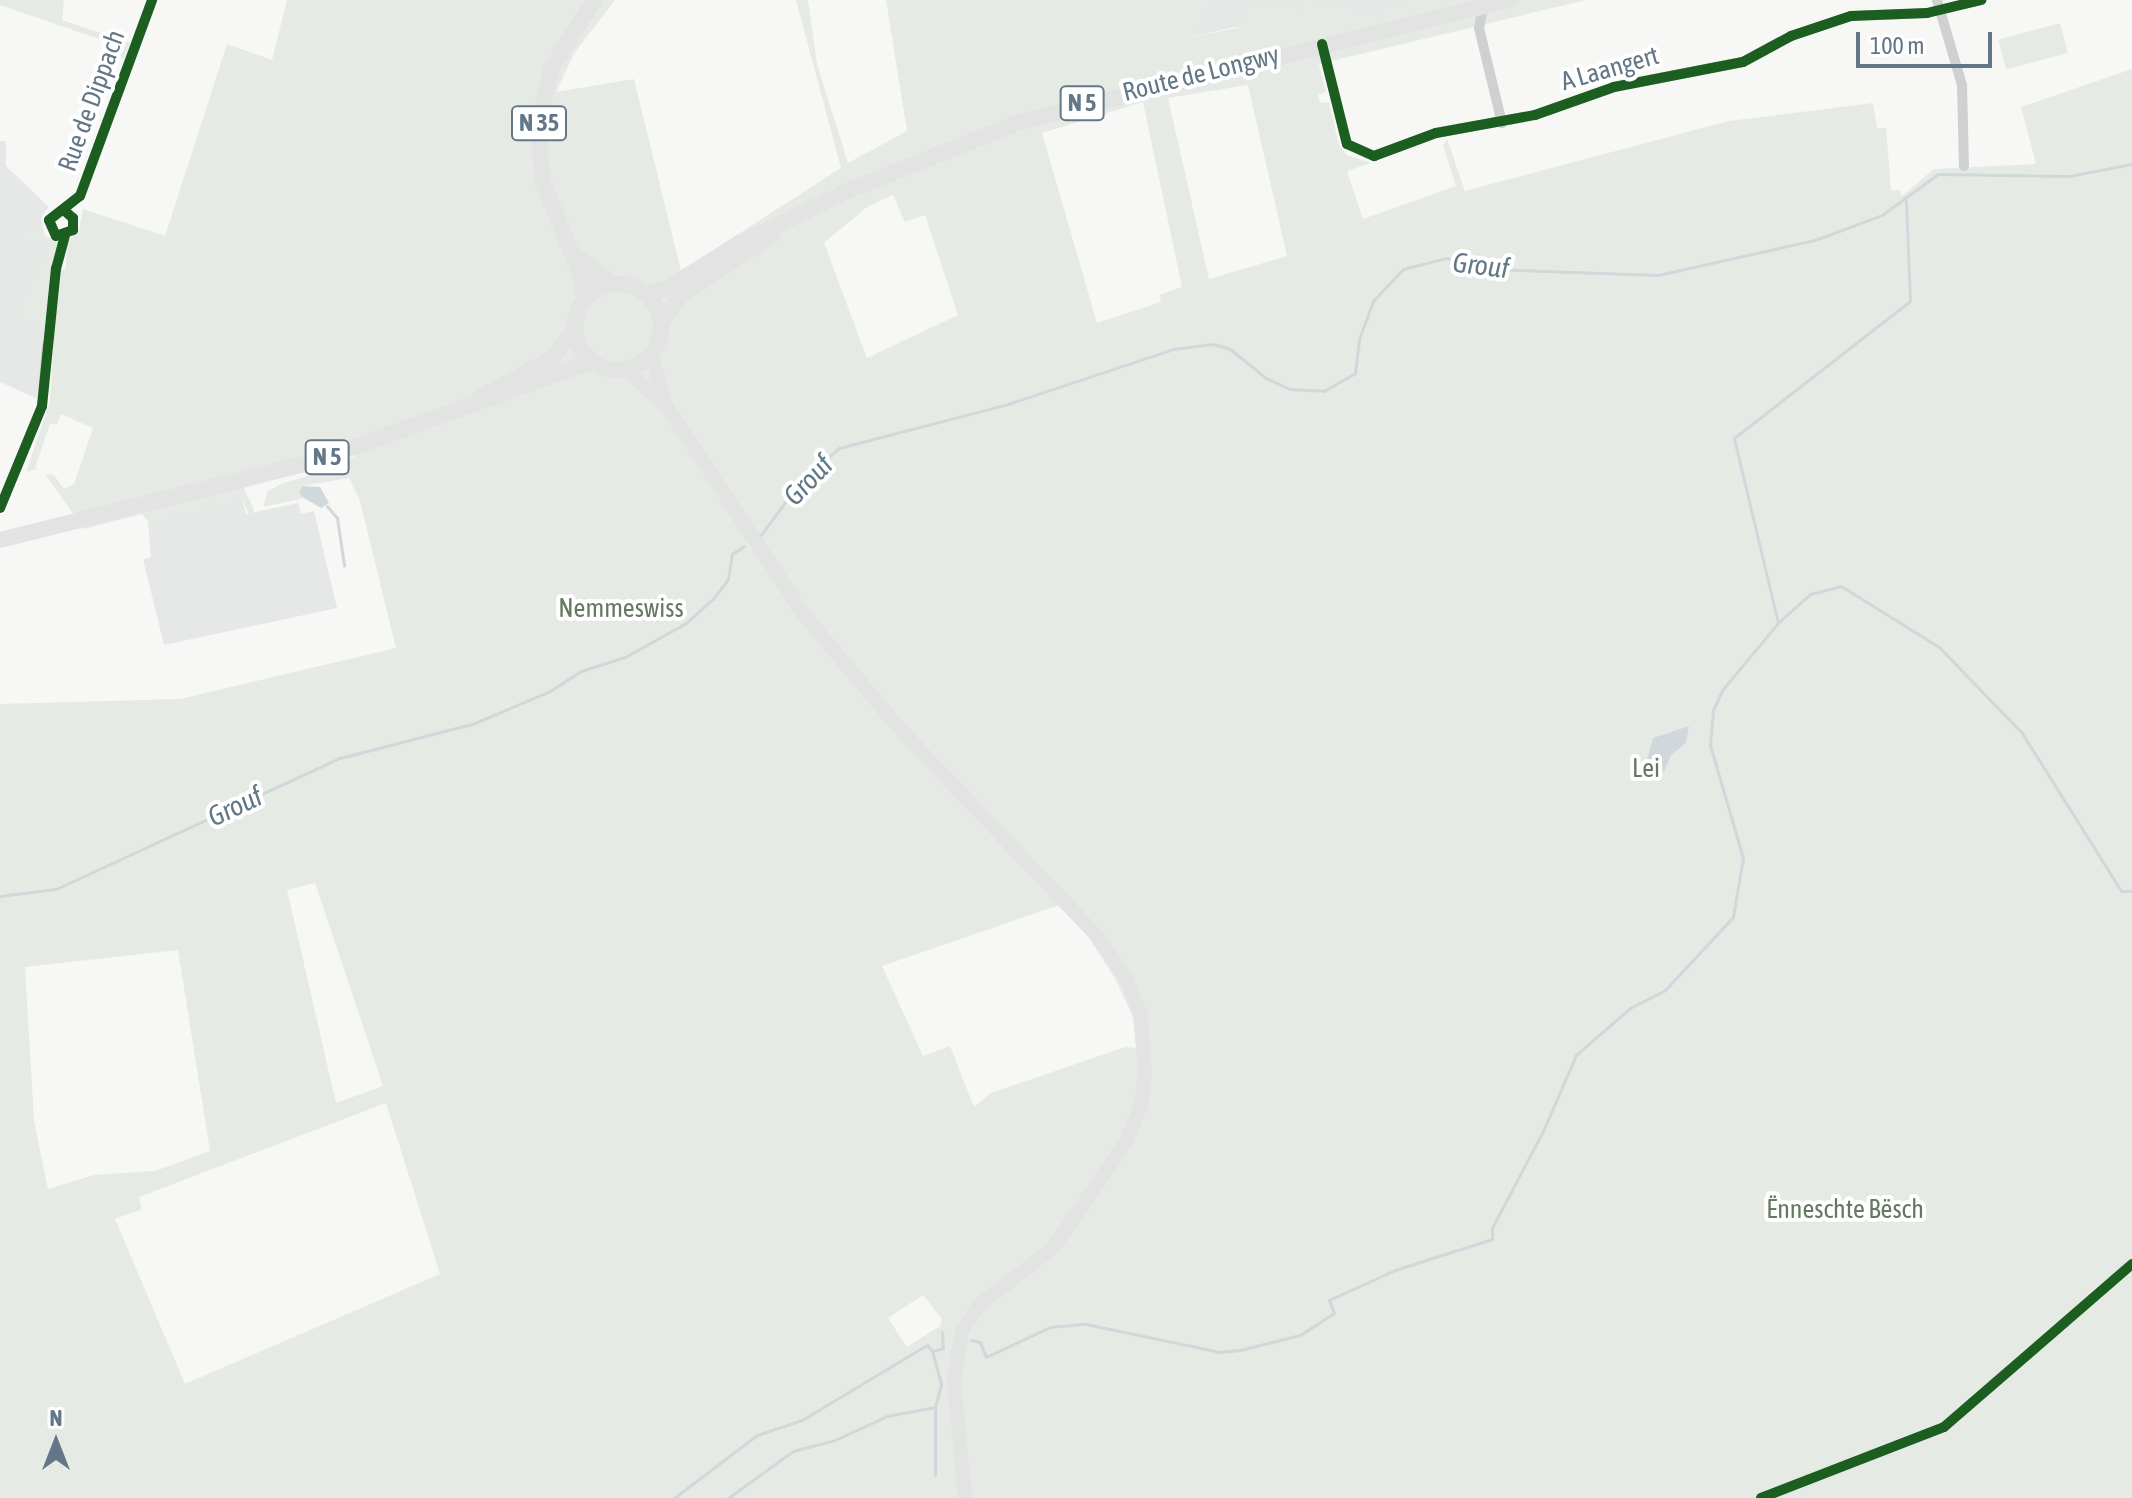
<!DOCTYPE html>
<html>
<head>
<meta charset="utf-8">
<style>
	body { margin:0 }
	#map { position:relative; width:2132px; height:1498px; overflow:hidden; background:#f7f7f6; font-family:"Asap Condensed",sans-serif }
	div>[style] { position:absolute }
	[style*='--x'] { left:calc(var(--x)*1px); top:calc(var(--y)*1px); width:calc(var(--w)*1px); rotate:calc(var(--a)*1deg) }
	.built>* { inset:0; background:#e6e7e7 }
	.green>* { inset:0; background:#e6eae4; transform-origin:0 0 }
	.water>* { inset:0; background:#d1d8dc }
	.stream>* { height:3px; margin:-1.5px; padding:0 1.5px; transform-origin:1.5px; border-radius:1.5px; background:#d1d8dc }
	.minor>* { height:10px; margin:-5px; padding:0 5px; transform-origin:5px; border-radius:5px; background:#cfd0d1 }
	.secondary>* { height:14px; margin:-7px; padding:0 7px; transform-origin:7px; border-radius:7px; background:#e2e3e2 }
	.primary>* { height:16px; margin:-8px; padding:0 8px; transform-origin:8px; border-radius:8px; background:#e2e3e2 }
	.primary>.ring { margin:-8px; padding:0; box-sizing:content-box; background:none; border:16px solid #e2e3e2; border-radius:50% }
	.cycleway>* { height:10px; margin:-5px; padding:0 5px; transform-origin:5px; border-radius:5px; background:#1b5e20 }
	span { translate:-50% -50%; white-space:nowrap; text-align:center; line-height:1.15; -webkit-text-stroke:8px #fff; paint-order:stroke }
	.shield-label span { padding:2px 6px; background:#fff; border:2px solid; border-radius:6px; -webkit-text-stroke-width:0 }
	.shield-label { font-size:24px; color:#647788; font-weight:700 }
	.street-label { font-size:26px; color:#647788 }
	.park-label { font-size:26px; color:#647a60 }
	.water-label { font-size:28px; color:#607984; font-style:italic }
	.north { position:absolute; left:16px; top:1402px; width:80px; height:80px; -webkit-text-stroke:6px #fff; paint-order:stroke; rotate:0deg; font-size:22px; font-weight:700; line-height:32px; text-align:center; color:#647788 }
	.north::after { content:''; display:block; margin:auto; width:28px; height:36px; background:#647788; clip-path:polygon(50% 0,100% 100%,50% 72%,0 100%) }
	.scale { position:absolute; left:1856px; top:32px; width:136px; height:36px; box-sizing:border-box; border:4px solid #647788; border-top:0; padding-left:10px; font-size:24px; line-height:28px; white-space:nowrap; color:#647788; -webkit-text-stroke:6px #fff; paint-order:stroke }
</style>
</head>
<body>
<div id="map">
	<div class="built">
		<i style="clip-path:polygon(1212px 0,1303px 0,1305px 12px,1185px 38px)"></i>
		<i style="clip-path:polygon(1316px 0,1418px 0,1355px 19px,1348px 5px,1318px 12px)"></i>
		<i style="clip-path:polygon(0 141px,6px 141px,6px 166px,49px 207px,41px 217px,45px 236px,25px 228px,19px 235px,47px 248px,19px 313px,45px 325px,38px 399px,0 382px)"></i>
		<i style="clip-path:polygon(242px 499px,246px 514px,298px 503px,301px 514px,314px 511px,337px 608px,164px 645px,143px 559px,151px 557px,148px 521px)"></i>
	</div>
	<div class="green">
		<i style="clip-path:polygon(0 0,64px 0,62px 20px,130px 43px,124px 59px,119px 58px,123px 47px,0 5px)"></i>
		<i style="clip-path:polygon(evenodd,287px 0,615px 0,575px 52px,556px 92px,634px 79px,681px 271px,841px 168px,796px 0,808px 0,817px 64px,848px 163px,907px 131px,886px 0,1212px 0,1185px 38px,1238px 28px,1244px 5px,1296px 3px,1304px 11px,1303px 0,1316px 0,1318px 12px,1348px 5px,1355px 19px,1418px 0,1586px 0,1319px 64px,1326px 92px,1318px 95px,1320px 103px,1329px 102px,1339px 145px,1347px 155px,1371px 163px,1347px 171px,1363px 219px,1456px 186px,1443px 145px,1447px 139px,1465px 191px,1729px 121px,1873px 103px,1877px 128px,1886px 128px,1891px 190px,1899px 190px,1902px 196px,1934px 169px,2036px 164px,2021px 107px,2132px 69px,2132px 1498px,0 1498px,0 704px,180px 699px,396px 648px,360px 501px,349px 478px,302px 486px,299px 492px,304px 498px,263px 507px,268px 491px,281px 484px,335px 468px,379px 442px,241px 481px,254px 510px,250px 516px,242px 499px,148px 521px,142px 514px,84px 529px,45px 474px,54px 475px,64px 489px,74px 484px,93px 428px,61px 414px,57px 424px,50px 424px,35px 468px,40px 468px,26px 472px,50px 401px,54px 339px,49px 327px,59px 269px,65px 270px,68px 241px,79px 230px,83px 209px,165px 236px,227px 44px,272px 60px,287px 0,1248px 85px,1287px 256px,1209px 279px,1168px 98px,1248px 85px,287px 0,1143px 102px,1182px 287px,1159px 295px,1161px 302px,1097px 323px,1042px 133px,1143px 102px,287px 0,893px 195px,905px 222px,925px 215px,958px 315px,867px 358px,824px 243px,867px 207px,893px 195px,287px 0,315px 883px,383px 1086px,336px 1103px,287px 890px,315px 883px,287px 0,1059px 905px,1087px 935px,1116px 980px,1133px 1018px,1136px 1048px,1125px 1047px,991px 1093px,974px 1107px,950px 1046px,923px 1056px,882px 966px,1059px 905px,287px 0,178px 950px,210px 1151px,155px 1171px,94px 1175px,48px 1189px,34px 1121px,25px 967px,178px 950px,287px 0,386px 1103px,440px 1274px,185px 1384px,115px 1219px,142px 1209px,139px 1197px,386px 1103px,287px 0,923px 1295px,942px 1319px,940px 1326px,907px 1347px,888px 1318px,923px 1295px)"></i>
		<i style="left:2060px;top:23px;width:31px;height:64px;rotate:75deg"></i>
		<i style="clip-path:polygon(25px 228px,60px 242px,45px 325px,19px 313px,46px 248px,19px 235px)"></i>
	</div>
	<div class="water">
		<i style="clip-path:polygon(302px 486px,320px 487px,329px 503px,321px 508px,304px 498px,299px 493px)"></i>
		<i style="clip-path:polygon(1689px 726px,1686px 743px,1671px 755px,1664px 772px,1645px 767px,1653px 738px)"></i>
	</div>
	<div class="stream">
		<i style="--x:327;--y:506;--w:16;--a:50"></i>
		<i style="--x:337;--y:518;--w:48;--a:81.5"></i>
		<i style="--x:760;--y:536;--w:67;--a:-53.5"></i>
		<i style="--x:800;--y:482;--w:52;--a:-41.1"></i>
		<i style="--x:839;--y:448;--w:175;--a:-14.6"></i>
		<i style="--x:1008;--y:404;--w:174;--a:-18.4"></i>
		<i style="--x:1173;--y:349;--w:40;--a:-7.1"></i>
		<i style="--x:1213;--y:344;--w:18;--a:16"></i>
		<i style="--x:1230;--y:349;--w:46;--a:38.9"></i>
		<i style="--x:1266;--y:378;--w:26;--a:25"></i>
		<i style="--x:1290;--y:389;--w:34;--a:3"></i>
		<i style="--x:1324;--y:391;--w:36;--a:-30"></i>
		<i style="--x:1355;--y:373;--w:34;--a:-83"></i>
		<i style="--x:1359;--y:339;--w:40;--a:-69.8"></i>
		<i style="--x:1373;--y:301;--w:44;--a:-46.8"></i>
		<i style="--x:1403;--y:269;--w:44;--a:-14.3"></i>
		<i style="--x:1446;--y:258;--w:47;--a:13.4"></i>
		<i style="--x:1492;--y:269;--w:166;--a:2.1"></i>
		<i style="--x:1658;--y:275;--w:161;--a:-12.6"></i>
		<i style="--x:1815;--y:240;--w:72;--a:-20.5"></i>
		<i style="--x:1882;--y:215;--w:69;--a:-36.2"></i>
		<i style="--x:1938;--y:174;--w:131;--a:0.9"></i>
		<i style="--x:2069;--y:176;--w:64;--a:-10.8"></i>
		<i style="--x:1778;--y:623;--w:43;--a:-42.2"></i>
		<i style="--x:1810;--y:594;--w:32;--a:-14"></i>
		<i style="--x:1841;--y:586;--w:115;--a:31.9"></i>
		<i style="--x:1939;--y:647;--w:120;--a:46"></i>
		<i style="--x:2022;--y:733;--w:186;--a:57.9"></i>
		<i style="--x:2121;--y:891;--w:11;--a:0"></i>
		<i style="--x:0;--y:896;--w:56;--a:-7.1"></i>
		<i style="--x:56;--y:889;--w:313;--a:-24.8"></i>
		<i style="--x:340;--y:758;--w:139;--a:-14.5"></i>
		<i style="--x:475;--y:723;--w:82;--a:-23.1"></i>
		<i style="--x:550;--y:691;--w:37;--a:-33"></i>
		<i style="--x:581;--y:671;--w:46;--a:-17.7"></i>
		<i style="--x:625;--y:657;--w:70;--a:-29.1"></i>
		<i style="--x:686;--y:623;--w:36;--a:-42"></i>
		<i style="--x:713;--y:599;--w:25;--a:-53"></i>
		<i style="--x:728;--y:579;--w:25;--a:-81"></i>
		<i style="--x:732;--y:554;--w:14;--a:-34"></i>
		<i style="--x:971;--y:1340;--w:9;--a:13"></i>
		<i style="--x:980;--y:1342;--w:16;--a:68"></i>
		<i style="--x:986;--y:1357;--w:71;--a:-25.1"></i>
		<i style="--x:1050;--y:1327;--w:36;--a:-5"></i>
		<i style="--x:1086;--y:1324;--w:137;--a:11.8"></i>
		<i style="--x:1220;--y:1352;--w:20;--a:-6"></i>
		<i style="--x:1240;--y:1350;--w:62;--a:-14"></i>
		<i style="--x:1300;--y:1335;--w:40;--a:-32.9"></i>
		<i style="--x:1334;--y:1313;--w:14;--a:-111"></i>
		<i style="--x:1329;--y:1300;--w:72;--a:-24.4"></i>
		<i style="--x:1395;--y:1270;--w:102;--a:-17.7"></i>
		<i style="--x:1492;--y:1239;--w:11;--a:-90"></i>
		<i style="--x:1492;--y:1228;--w:110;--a:-62.3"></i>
		<i style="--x:1543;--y:1131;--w:83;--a:-66.5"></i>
		<i style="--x:1576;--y:1055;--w:72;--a:-41"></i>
		<i style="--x:1630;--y:1008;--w:39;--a:-27"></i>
		<i style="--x:1665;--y:990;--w:100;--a:-47"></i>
		<i style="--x:1733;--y:917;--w:60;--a:-80.4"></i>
		<i style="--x:1743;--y:858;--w:118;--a:-106.3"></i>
		<i style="--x:1710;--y:745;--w:35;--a:-85"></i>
		<i style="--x:1713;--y:710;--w:23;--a:-65"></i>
		<i style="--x:1723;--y:689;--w:86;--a:-50.2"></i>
		<i style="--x:1778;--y:623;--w:190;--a:-103.4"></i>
		<i style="--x:1734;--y:438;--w:223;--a:-37.9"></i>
		<i style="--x:1910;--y:301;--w:100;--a:-92.3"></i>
		<i style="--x:935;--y:1407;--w:68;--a:90"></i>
		<i style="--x:674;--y:1498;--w:104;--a:-37.2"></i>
		<i style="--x:757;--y:1435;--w:47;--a:-18.4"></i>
		<i style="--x:802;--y:1420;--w:146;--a:-31"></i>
		<i style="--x:927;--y:1345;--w:8;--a:50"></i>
		<i style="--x:932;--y:1351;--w:11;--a:-15"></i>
		<i style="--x:943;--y:1348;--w:16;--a:-94"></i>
		<i style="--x:728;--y:1498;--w:80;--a:-35.9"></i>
		<i style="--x:793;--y:1451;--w:43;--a:-14.7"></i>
		<i style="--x:835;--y:1440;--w:57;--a:-24.8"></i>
		<i style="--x:887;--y:1416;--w:49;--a:-10.6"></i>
		<i style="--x:935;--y:1407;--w:24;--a:-75"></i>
		<i style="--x:941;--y:1384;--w:34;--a:-105"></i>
	</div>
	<div class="minor">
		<i style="--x:1937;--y:0;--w:89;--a:73.6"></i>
		<i style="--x:1962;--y:85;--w:81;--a:88.6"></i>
		<i style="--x:1483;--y:6;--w:22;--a:100"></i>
		<i style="--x:1479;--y:28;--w:98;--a:76.4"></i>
		<i style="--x:1322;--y:44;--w:103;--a:76"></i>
		<i style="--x:1347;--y:144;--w:30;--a:24"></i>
		<i style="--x:1374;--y:156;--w:66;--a:-20.4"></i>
		<i style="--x:1436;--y:133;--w:101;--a:-10.3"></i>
		<i style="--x:1535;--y:115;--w:84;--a:-19.5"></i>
		<i style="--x:1614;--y:87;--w:131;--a:-11"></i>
		<i style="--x:1743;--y:62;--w:55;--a:-28.4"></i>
		<i style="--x:1791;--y:36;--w:63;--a:-18.4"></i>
		<i style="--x:1851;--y:16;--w:76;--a:-2.3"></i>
		<i style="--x:1927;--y:13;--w:56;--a:-13.5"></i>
		<i style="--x:66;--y:212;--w:9;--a:41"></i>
		<i style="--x:73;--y:218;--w:12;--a:90"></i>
		<i style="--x:73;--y:230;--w:18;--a:161"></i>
		<i style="--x:56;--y:236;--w:17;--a:-114"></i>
		<i style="--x:49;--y:220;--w:39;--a:-38"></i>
		<i style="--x:80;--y:196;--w:209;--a:-69.8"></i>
		<i style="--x:0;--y:508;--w:110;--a:-67.6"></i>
		<i style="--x:42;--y:406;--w:61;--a:-85.3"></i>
	</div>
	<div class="secondary">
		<i style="--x:651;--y:354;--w:54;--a:73.9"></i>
		<i style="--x:666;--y:406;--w:252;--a:56.5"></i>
		<i style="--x:805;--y:616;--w:148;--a:49.9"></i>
		<i style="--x:900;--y:729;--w:287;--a:46.4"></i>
		<i style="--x:1098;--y:937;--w:47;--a:55.3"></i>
		<i style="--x:1125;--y:976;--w:42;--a:67.7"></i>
		<i style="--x:1141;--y:1015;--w:59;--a:86.1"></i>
		<i style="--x:1145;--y:1074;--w:32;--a:97"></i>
		<i style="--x:1141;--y:1106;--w:39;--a:113"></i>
		<i style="--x:1126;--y:1142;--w:129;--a:124.6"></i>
		<i style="--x:1053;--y:1248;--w:93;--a:142.4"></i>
		<i style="--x:979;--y:1305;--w:31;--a:123"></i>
		<i style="--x:962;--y:1331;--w:51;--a:99.1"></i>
		<i style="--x:954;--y:1381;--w:118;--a:84.6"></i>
		<i style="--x:625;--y:369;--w:51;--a:41.8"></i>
	</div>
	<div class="primary">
		<i style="--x:576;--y:256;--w:46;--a:37.1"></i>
		<i class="ring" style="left:575px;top:284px;width:70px;height:70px"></i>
		<i style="--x:646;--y:294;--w:21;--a:-14"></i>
		<i style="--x:666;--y:289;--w:85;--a:-32"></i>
		<i style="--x:738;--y:244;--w:127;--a:-25.8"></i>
		<i style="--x:852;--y:189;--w:178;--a:-21.8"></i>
		<i style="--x:1017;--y:123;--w:507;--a:-14.04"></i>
		<i style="--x:584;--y:300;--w:21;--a:-95"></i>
		<i style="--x:582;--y:279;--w:105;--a:-111.9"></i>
		<i style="--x:543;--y:182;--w:53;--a:-95.4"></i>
		<i style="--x:538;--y:129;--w:61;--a:-77.8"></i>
		<i style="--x:551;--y:69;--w:81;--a:-58.1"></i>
		<i style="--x:661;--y:322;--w:34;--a:-53"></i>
		<i style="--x:681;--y:295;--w:108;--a:-33"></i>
		<i style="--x:479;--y:398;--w:84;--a:-28.4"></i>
		<i style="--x:553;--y:358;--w:36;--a:-53"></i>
		<i style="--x:0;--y:540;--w:323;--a:-14"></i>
		<i style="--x:313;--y:462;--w:297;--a:-19.9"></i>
	</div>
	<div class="cycleway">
		<i style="--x:1322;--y:44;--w:103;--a:76"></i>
		<i style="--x:1347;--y:144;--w:30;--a:24"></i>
		<i style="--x:1374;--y:156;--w:66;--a:-20.4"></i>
		<i style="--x:1436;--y:133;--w:101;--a:-10.3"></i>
		<i style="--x:1535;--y:115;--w:84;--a:-19.5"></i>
		<i style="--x:1614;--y:87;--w:131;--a:-11"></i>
		<i style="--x:1743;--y:62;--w:55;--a:-28.4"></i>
		<i style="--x:1791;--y:36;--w:63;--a:-18.4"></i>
		<i style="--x:1851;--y:16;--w:76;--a:-2.3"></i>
		<i style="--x:1927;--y:13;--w:56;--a:-13.5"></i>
		<i style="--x:66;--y:212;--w:9;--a:41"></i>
		<i style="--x:73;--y:218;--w:12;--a:90"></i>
		<i style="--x:73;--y:230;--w:18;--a:161"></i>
		<i style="--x:56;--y:236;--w:17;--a:-114"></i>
		<i style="--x:49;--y:220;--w:39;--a:-38"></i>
		<i style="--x:80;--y:196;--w:209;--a:-69.8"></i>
		<i style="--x:0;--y:508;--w:110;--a:-67.6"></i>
		<i style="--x:42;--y:406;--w:138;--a:-84.2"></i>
		<i style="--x:56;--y:269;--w:34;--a:-75"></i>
		<i style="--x:1761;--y:1498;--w:196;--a:-21.2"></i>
		<i style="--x:1944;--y:1427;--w:249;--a:-40.9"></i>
	</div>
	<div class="shield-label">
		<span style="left:1082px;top:103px">N 5</span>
		<span style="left:539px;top:123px">N 35</span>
		<span style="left:327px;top:457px">N 5</span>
	</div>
	<div class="street-label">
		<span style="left:1610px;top:69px;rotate:-16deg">A Laangert</span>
		<span style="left:1201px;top:74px;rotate:-14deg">Route de Longwy</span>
		<span style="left:92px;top:101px;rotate:-70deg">Rue de Dippach</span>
	</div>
	<div class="park-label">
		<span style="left:621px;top:609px">Nemmeswiss</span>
		<span style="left:1646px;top:769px">Lei</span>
		<span style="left:1845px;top:1210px">Ënneschte Bësch</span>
	</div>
	<div class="water-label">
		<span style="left:1481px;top:265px;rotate:7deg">Grouf</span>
		<span style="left:808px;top:480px;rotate:-46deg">Grouf</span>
		<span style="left:235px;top:806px;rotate:-25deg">Grouf</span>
	</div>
	<div class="north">N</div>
	<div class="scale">100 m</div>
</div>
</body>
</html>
